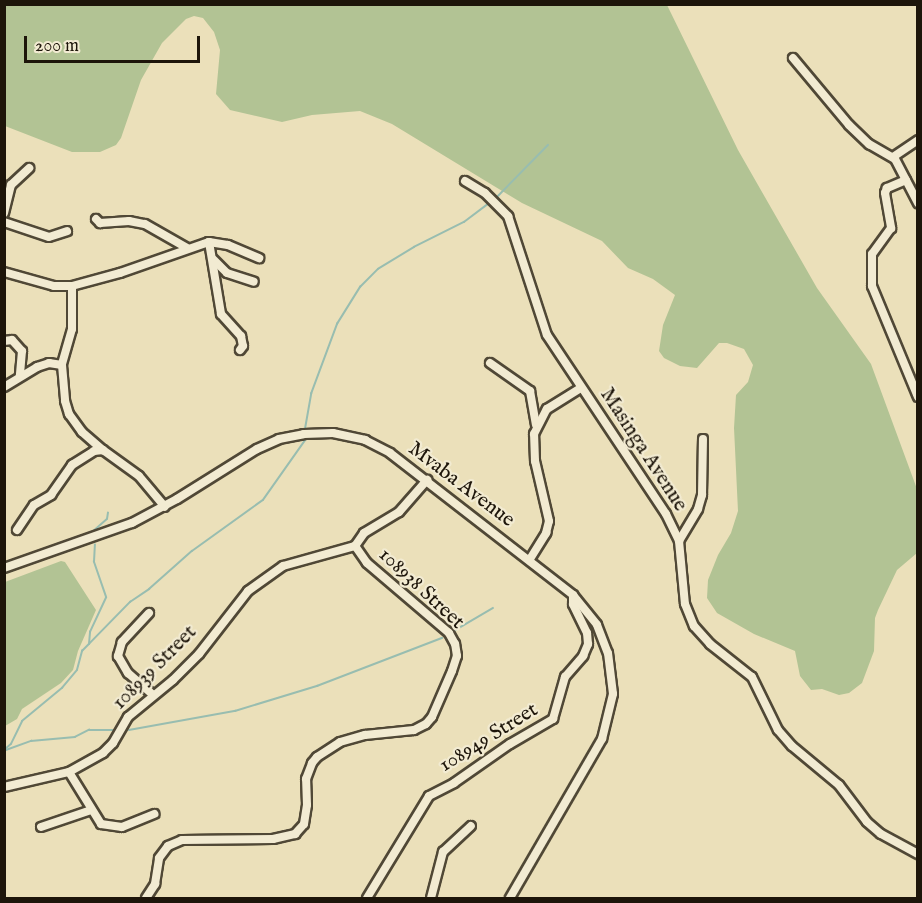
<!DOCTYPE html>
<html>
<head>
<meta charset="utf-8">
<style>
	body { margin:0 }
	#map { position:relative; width:922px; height:903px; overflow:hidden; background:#ebe0ba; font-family:"IM FELL English",serif }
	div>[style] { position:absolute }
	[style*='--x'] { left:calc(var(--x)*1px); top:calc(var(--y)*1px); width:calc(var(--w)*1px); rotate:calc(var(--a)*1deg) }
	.green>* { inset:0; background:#b2c394 }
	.stream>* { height:1.5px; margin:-0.75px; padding:0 0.75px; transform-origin:0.75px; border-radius:0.75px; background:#98bdb0 }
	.roads { filter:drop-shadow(2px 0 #504836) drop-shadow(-2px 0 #504836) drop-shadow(0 2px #504836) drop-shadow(0 -2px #504836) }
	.minor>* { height:8px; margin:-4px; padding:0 4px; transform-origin:4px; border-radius:4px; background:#f2ebd2 }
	span { translate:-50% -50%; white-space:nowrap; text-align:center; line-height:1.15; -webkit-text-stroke:4.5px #f2ebd2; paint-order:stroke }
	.street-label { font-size:21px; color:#1d150a }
	.frame { position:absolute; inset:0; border:6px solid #1d150a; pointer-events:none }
	.scale { position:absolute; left:24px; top:36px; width:176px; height:27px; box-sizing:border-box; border:3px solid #1d150a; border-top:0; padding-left:8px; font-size:18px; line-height:21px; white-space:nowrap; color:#1d150a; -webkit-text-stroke:4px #f2ebd2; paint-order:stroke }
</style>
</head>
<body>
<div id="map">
	<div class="green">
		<i style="clip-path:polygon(4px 5px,667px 5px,738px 150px,817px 288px,871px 364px,917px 489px,917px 553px,897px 570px,878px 610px,875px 618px,874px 651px,862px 683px,849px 693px,839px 695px,822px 689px,811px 690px,800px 676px,795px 651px,754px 634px,717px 613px,707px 598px,708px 580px,718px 555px,731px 533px,738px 511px,734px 428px,736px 395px,748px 382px,753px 365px,744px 349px,727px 343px,719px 343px,697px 368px,680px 366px,664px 358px,659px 351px,663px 325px,675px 295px,653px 279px,628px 268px,602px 241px,522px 203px,392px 124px,360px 111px,312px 115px,282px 122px,230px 110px,216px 94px,220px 50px,214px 32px,203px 18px,194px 16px,186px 19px,162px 43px,141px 80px,121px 138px,116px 145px,100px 152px,72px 152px,5px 126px)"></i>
		<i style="clip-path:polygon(61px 561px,65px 562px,96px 610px,78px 651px,73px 670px,61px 683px,22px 709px,17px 719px,5px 726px,5px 582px)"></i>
	</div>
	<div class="stream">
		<i style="--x:496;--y:198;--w:74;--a:-45.5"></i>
		<i style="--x:305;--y:429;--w:36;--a:-80"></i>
		<i style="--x:311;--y:394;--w:75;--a:-69.6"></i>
		<i style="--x:337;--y:324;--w:44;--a:-58.1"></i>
		<i style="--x:360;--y:287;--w:25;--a:-45"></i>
		<i style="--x:378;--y:269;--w:42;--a:-31.4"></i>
		<i style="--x:414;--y:247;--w:56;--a:-26.6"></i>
		<i style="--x:464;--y:222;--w:30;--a:-37"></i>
		<i style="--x:91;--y:533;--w:21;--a:-41"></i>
		<i style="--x:107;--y:519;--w:6;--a:-81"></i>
		<i style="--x:454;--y:631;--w:45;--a:-30.5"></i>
		<i style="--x:89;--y:644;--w:59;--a:-45.7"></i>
		<i style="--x:130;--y:602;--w:23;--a:-34"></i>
		<i style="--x:149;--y:589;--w:57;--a:-41.5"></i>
		<i style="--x:192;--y:551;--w:87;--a:-35.7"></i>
		<i style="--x:263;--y:500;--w:75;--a:-54.8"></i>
		<i style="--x:129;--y:730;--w:108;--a:-10.2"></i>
		<i style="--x:235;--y:711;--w:86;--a:-17"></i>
		<i style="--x:317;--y:686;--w:134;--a:-21"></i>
		<i style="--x:4;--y:750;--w:9;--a:-41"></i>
		<i style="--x:11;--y:744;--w:25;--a:-64"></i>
		<i style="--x:22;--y:721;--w:52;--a:-39.5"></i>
		<i style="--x:62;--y:688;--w:23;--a:-50"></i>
		<i style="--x:77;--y:670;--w:20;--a:-75"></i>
		<i style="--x:82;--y:651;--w:10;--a:-45"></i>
		<i style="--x:89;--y:644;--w:12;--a:-85"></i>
		<i style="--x:90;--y:632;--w:38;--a:-65"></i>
		<i style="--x:106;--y:597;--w:37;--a:-109"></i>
		<i style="--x:94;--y:562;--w:17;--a:-87"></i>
		<i style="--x:6;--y:750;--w:27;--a:-20"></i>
		<i style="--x:31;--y:741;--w:44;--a:-5.2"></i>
		<i style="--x:75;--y:737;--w:16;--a:-27"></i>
		<i style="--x:89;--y:730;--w:26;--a:0"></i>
	</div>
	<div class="roads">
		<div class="minor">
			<i style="--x:793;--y:58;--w:87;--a:50.1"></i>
			<i style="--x:849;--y:125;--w:28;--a:44"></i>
			<i style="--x:869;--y:144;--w:30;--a:30"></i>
			<i style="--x:895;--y:159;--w:50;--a:62.4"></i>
			<i style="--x:893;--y:157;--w:30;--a:-34"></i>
			<i style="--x:906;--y:180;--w:21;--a:157"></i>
			<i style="--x:887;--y:188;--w:5;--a:112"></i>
			<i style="--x:885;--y:193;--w:36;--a:80"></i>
			<i style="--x:891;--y:228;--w:32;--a:126"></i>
			<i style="--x:872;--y:254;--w:32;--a:90"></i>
			<i style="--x:872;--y:286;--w:120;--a:67.5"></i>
			<i style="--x:465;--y:181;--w:23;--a:31"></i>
			<i style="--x:485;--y:193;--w:33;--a:45"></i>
			<i style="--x:508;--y:216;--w:125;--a:71.9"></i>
			<i style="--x:547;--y:335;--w:215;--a:56.4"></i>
			<i style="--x:666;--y:514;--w:30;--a:64"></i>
			<i style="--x:679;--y:541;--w:63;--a:84.6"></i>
			<i style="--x:685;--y:604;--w:24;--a:68"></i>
			<i style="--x:694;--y:626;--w:24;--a:48"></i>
			<i style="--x:710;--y:644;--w:53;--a:38.2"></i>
			<i style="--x:752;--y:677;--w:59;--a:63.9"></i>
			<i style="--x:778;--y:730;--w:21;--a:49"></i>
			<i style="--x:792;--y:746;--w:61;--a:39.7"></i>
			<i style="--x:839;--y:785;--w:46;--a:52.9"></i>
			<i style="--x:867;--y:822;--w:18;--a:41"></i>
			<i style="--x:881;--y:834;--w:42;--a:28.4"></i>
			<i style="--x:4;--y:213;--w:29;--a:-76"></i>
			<i style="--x:11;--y:185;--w:25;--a:-43"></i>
			<i style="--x:96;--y:219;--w:6;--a:45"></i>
			<i style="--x:100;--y:223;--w:29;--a:-4"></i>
			<i style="--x:129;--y:221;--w:16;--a:11"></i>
			<i style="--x:145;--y:224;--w:48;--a:29.7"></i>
			<i style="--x:4;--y:222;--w:47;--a:18.4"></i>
			<i style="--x:49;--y:237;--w:19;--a:-18"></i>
			<i style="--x:209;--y:242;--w:73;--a:80.5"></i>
			<i style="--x:221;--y:314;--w:30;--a:48"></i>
			<i style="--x:241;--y:336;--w:10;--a:79"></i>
			<i style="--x:243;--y:346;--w:5;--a:127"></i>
			<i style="--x:214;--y:260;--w:18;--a:45"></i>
			<i style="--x:227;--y:273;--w:28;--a:18"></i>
			<i style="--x:4;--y:272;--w:52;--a:15.6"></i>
			<i style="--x:54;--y:286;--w:18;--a:0"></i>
			<i style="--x:72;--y:286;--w:50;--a:-15.2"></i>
			<i style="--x:120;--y:273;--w:94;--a:-19.2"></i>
			<i style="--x:209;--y:242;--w:19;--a:9"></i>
			<i style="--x:228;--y:245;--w:34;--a:23"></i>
			<i style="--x:72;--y:286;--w:43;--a:90"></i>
			<i style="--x:72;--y:329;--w:37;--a:106"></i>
			<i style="--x:62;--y:365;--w:36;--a:85"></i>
			<i style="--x:65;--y:401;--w:14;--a:73"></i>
			<i style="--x:69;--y:414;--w:22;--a:54"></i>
			<i style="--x:82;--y:432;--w:28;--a:41"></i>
			<i style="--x:103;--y:450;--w:44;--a:35.8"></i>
			<i style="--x:139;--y:476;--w:40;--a:50"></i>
			<i style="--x:4;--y:341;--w:8;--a:-7"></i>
			<i style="--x:12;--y:340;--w:15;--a:48"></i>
			<i style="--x:22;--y:351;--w:25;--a:95"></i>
			<i style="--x:490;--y:363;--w:49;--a:35"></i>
			<i style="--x:530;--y:391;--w:34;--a:80"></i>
			<i style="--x:4;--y:387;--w:39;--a:-31"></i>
			<i style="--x:37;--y:367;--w:13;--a:-18"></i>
			<i style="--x:49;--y:363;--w:13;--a:9"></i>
			<i style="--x:17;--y:530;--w:30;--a:-56"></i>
			<i style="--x:34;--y:505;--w:20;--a:-30"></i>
			<i style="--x:51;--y:495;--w:37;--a:-55"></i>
			<i style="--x:72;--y:465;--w:26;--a:-32"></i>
			<i style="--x:94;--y:451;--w:9;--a:-6"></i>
			<i style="--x:679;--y:541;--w:37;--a:-59"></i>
			<i style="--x:698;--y:509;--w:15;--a:-74"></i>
			<i style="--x:702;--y:495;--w:56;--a:-89"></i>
			<i style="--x:530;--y:559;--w:31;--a:-58"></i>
			<i style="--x:546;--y:533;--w:12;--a:-76"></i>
			<i style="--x:549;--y:521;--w:62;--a:-103.1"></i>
			<i style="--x:535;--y:461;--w:27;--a:-92"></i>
			<i style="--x:534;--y:434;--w:28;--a:-63"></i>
			<i style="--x:547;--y:409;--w:40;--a:-32"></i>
			<i style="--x:4;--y:568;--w:136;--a:-19.4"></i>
			<i style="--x:132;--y:523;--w:51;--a:-28.1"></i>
			<i style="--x:177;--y:499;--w:94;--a:-32"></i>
			<i style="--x:257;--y:449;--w:24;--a:-24"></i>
			<i style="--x:279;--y:439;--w:25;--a:-11"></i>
			<i style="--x:304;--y:434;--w:29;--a:-2"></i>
			<i style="--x:333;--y:433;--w:33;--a:12"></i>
			<i style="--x:365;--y:440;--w:28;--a:27"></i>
			<i style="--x:390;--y:453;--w:232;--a:37.8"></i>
			<i style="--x:573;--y:595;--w:38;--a:51"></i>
			<i style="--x:597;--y:625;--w:30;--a:69"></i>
			<i style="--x:608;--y:653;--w:41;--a:83"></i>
			<i style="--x:613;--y:694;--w:46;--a:103.7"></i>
			<i style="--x:602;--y:739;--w:184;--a:120.1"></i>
			<i style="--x:149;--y:613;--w:40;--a:133"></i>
			<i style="--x:122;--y:642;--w:15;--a:106"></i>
			<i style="--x:118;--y:656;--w:20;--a:60"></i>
			<i style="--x:128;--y:673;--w:33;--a:41"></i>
			<i style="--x:69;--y:772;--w:61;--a:58.4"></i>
			<i style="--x:101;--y:824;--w:21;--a:8"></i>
			<i style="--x:122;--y:827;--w:35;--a:-22"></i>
			<i style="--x:4;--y:787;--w:67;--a:-13"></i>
			<i style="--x:69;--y:772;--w:39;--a:-29"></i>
			<i style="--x:103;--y:753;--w:14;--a:-45"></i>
			<i style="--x:113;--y:743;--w:30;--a:-60"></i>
			<i style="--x:128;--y:717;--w:58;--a:-39.4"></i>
			<i style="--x:173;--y:680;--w:37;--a:-45"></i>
			<i style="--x:199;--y:654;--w:80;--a:-52.1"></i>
			<i style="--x:248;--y:591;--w:43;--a:-35.5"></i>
			<i style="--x:283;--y:566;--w:75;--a:-15.5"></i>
			<i style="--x:41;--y:827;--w:53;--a:-18.8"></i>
			<i style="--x:146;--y:898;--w:17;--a:-57"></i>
			<i style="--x:155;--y:884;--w:26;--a:-81"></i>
			<i style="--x:159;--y:858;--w:15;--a:-53"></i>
			<i style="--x:168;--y:846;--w:15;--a:-23"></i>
			<i style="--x:182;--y:840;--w:91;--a:-0.6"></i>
			<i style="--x:273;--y:839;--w:23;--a:-13"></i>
			<i style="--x:295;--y:834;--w:13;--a:-48"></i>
			<i style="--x:304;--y:824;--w:19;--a:-81"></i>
			<i style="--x:307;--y:805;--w:26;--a:-92"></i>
			<i style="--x:306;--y:779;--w:17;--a:-69"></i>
			<i style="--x:312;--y:763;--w:8;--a:-50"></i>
			<i style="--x:317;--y:757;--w:27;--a:-33"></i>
			<i style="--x:340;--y:742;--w:26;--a:-16"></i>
			<i style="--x:365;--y:735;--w:49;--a:-5.8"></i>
			<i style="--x:414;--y:730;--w:13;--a:-27"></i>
			<i style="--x:426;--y:724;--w:9;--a:-49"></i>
			<i style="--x:432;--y:717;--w:50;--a:-66.5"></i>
			<i style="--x:452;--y:671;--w:16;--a:-72"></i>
			<i style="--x:457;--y:656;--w:12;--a:-99"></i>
			<i style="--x:455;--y:644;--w:13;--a:-119"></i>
			<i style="--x:449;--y:633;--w:108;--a:-139.5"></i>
			<i style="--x:367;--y:563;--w:21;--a:-125"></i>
			<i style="--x:355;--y:546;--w:16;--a:-55"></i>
			<i style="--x:364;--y:533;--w:41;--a:-31"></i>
			<i style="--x:399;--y:512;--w:43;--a:-48.8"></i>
			<i style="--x:367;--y:898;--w:119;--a:-58.7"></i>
			<i style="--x:429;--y:796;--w:28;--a:-27"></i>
			<i style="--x:454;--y:783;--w:68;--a:-34.9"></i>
			<i style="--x:510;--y:744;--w:50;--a:-30.2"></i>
			<i style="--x:553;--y:719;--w:44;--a:-74.1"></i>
			<i style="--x:565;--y:677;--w:28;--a:-49"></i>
			<i style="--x:583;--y:656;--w:13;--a:-67"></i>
			<i style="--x:588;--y:644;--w:11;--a:-95"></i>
			<i style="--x:587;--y:633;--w:32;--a:-116"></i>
			<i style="--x:573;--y:604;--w:9;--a:-90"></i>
			<i style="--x:431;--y:898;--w:48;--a:-75.4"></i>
			<i style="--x:443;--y:852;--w:38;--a:-43"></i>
		</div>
	</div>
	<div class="street-label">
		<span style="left:643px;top:450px;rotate:57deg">Masinga Avenue</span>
		<span style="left:461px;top:485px;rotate:37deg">Mvaba Avenue</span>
		<span style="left:421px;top:589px;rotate:43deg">108938 Street</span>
		<span style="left:155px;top:668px;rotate:-45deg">108939 Street</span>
		<span style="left:489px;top:738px;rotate:-32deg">108949 Street</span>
	</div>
	<div class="frame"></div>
	<div class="scale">200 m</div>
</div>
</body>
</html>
